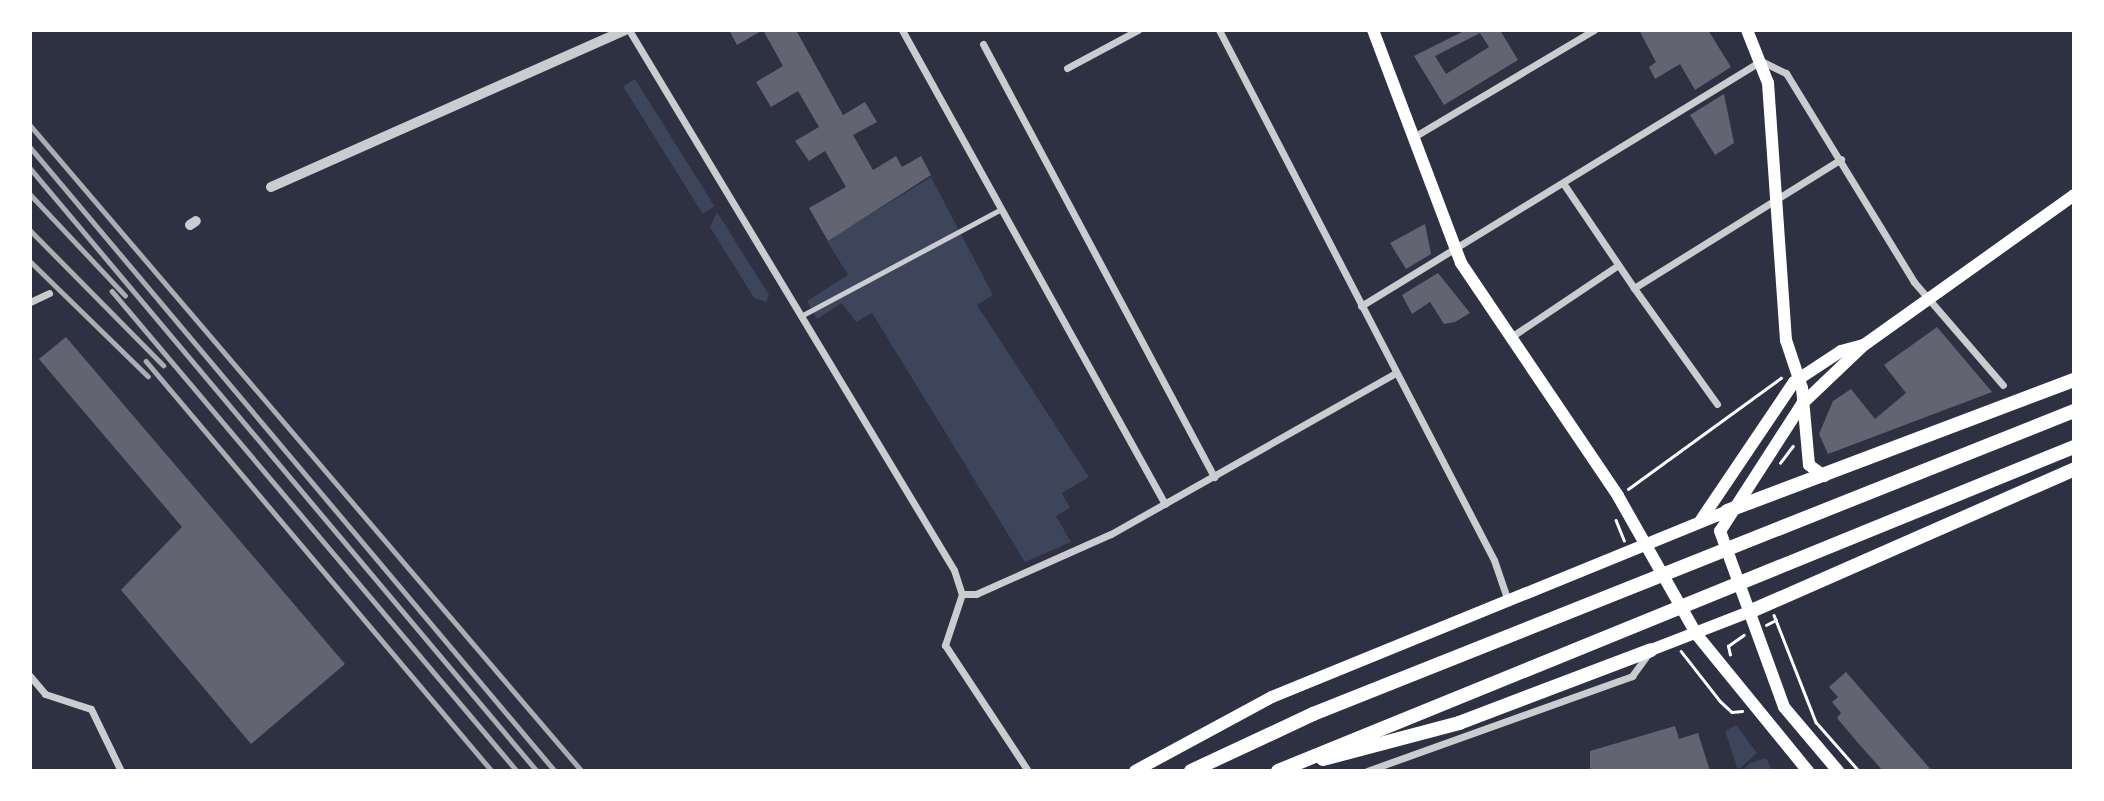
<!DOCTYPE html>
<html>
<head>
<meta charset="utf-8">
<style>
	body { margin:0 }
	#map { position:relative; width:2104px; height:801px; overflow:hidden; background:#2d3142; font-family:Barlow,sans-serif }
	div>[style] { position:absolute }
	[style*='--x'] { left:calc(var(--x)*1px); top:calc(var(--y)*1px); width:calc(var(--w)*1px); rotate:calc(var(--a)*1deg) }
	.green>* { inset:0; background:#3c4559; transform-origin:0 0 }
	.building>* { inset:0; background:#626471 }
	.path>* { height:2.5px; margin:-1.25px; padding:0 1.25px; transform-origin:1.25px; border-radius:1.25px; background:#fff }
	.service>* { height:4.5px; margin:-2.25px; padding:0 2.25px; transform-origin:2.25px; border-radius:2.25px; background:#caccd0 }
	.minor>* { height:7px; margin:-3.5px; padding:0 3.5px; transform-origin:3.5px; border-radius:3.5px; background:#caccd0 }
	.tertiary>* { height:10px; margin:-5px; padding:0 5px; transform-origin:5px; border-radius:5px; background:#caccd0 }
	.secondary>* { height:12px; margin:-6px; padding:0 6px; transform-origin:6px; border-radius:6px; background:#fff }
	.primary>* { height:12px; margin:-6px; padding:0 6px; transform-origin:6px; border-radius:6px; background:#fff }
	.trunk>* { height:14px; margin:-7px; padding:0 7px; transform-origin:7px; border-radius:7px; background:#fff }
	.rail>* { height:4.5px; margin:-2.25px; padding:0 2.25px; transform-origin:2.25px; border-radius:2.25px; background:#abadb3 }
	span { translate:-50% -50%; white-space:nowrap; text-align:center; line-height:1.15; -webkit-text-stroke:7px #fff; paint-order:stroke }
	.frame { position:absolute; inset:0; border:32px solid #fff; pointer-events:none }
</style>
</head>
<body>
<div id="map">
	<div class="green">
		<i style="left:635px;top:79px;width:150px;height:14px;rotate:58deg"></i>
		<i style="clip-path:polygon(931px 177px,993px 295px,977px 305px,1089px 477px,1062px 493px,1070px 508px,1056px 516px,1071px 542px,1025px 562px,872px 313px,856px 322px,842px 303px,817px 319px,807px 301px,848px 275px,827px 241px)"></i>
		<i style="clip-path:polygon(717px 212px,769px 295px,766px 302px,754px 298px,710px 227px)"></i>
		<i style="clip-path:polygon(1736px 725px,1757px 753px,1738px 770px,1725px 731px)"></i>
		<i style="clip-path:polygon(1766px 758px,1773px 771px,1743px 771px,1750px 763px)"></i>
	</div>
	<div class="building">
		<i style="clip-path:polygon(729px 30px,796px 30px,843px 115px,865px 102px,877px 122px,853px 135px,873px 170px,896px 156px,902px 167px,921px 156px,931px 175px,828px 241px,809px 208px,846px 187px,825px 151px,809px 161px,795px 141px,819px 127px,798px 91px,771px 107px,756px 82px,783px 66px,763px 30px,737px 45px)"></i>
		<i style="clip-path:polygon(evenodd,1466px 30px,1500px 30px,1518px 60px,1444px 105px,1414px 56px,1466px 30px,1480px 33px,1489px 47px,1446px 74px,1435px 56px,1480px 33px)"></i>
		<i style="clip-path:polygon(1639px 30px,1708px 30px,1731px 67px,1695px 90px,1680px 64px,1655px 79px,1649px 67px,1656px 62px)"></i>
		<i style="clip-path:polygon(1724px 94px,1734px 143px,1715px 155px,1690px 115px)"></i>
		<i style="clip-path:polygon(1425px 224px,1431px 254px,1406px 269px,1390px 243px)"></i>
		<i style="clip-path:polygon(1438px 273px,1470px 313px,1455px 322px,1444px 324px,1430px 302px,1412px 314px,1402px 295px)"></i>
		<i style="clip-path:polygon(1937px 327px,1992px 392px,1828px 454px,1819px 434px,1833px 401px,1851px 389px,1875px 419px,1906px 393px,1884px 365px)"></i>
		<i style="clip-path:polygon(66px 337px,345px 664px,251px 744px,121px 590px,182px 527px,39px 359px)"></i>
		<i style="clip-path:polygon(1846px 672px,1853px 680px,1932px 771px,1883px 771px,1858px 743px,1837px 718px,1841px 713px,1832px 702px,1838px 697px,1829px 687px)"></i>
		<i style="clip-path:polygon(1675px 726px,1679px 739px,1698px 733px,1710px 771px,1590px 771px,1590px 751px)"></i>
	</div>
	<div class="path">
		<i style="--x:1780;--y:463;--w:21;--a:-53"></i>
		<i style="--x:1628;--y:489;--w:189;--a:-36"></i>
		<i style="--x:1616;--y:520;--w:22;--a:68"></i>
		<i style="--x:1774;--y:615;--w:115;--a:68.6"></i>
		<i style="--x:1816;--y:722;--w:65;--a:48.7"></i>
		<i style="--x:1766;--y:625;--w:11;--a:-27"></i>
		<i style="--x:1681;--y:651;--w:63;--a:52"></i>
		<i style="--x:1720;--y:701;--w:16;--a:43"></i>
		<i style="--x:1732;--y:712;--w:10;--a:-6"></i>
		<i style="--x:1730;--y:655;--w:9;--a:-103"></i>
		<i style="--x:1728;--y:646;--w:19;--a:-35"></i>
	</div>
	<div class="service">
		<i style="--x:801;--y:316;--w:223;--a:-28.1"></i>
	</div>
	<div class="minor">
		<i style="--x:629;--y:30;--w:630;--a:58.96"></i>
		<i style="--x:954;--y:570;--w:25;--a:72"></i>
		<i style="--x:902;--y:30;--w:542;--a:60.98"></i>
		<i style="--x:1219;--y:30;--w:597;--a:62.58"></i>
		<i style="--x:1494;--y:560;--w:40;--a:71.1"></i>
		<i style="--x:983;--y:44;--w:491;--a:61.9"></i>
		<i style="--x:1067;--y:68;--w:81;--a:-28.2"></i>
		<i style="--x:1412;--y:138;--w:212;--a:-30.7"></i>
		<i style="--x:1563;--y:183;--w:127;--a:55.9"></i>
		<i style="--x:30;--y:302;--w:21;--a:-25"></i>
		<i style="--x:1361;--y:306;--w:469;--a:-31.5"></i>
		<i style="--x:1761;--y:61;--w:28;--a:26"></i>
		<i style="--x:1786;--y:73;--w:245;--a:58.5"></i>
		<i style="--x:1914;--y:282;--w:136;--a:49.2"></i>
		<i style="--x:1511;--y:337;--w:125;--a:-33.9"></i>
		<i style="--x:1717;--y:404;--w:143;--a:-125.6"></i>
		<i style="--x:1634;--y:288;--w:244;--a:-31.9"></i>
		<i style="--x:962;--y:594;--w:14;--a:0"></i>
		<i style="--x:976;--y:594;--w:148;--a:-24"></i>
		<i style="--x:1111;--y:534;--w:327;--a:-29.5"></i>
		<i style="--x:962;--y:594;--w:54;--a:108.4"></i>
		<i style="--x:945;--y:645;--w:151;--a:56.6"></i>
		<i style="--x:30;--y:676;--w:23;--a:50"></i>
		<i style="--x:45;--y:694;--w:48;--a:18.1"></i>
		<i style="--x:91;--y:709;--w:69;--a:64.2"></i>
		<i style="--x:1367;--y:771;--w:282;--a:-19.7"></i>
		<i style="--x:1632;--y:676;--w:26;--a:-54"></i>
	</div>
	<div class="tertiary">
		<i style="--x:271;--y:187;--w:387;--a:-23.9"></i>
		<i style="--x:190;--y:225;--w:7;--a:-34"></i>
	</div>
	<div class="secondary">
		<i style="--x:1802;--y:404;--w:86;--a:-43.6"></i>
		<i style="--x:1864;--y:345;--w:258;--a:-35.5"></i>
		<i style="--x:1701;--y:520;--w:166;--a:-56"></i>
		<i style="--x:1794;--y:382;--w:56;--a:-33.4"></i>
		<i style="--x:1841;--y:351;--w:24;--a:-15"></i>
		<i style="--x:1135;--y:771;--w:156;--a:-28.4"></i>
		<i style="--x:1272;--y:697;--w:492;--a:-22.2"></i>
	</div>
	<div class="primary">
		<i style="--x:1373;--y:30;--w:249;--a:69.3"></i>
		<i style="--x:1461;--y:263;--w:281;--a:56"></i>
		<i style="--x:1618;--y:496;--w:160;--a:60.4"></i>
		<i style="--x:1697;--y:635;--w:176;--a:50.8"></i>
		<i style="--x:1747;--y:30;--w:57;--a:68.4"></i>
		<i style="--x:1768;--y:83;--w:258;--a:86"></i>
		<i style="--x:1786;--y:340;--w:51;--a:71.6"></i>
		<i style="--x:1802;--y:388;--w:77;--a:84.8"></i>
		<i style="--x:1809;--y:465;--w:19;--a:36"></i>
		<i style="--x:1802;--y:404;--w:151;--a:122.8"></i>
		<i style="--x:1720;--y:531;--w:187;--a:70"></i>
		<i style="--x:1784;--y:707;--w:84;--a:49.8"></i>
		<i style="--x:1651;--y:650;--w:105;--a:-21.2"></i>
	</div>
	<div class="trunk">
		<i style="--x:1727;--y:511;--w:371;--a:-20.7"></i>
		<i style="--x:1749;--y:612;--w:355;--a:-23.7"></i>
		<i style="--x:1323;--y:759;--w:141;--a:-14.8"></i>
		<i style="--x:1459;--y:723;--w:205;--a:-20.8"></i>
		<i style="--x:1191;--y:771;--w:135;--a:-25"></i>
		<i style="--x:1313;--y:714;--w:819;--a:-21.71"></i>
		<i style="--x:1278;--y:771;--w:859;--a:-22.15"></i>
	</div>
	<div class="rail">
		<i style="--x:30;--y:125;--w:850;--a:49.49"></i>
		<i style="--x:30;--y:147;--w:815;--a:49.92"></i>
		<i style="--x:30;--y:168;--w:788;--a:49.94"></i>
		<i style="--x:30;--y:194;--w:139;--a:46.8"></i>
		<i style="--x:30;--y:230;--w:190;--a:45.4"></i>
		<i style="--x:30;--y:261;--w:165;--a:44.3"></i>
		<i style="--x:112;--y:291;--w:628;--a:49.84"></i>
		<i style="--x:146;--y:361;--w:536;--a:49.84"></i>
	</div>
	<div class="frame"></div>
</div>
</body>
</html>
